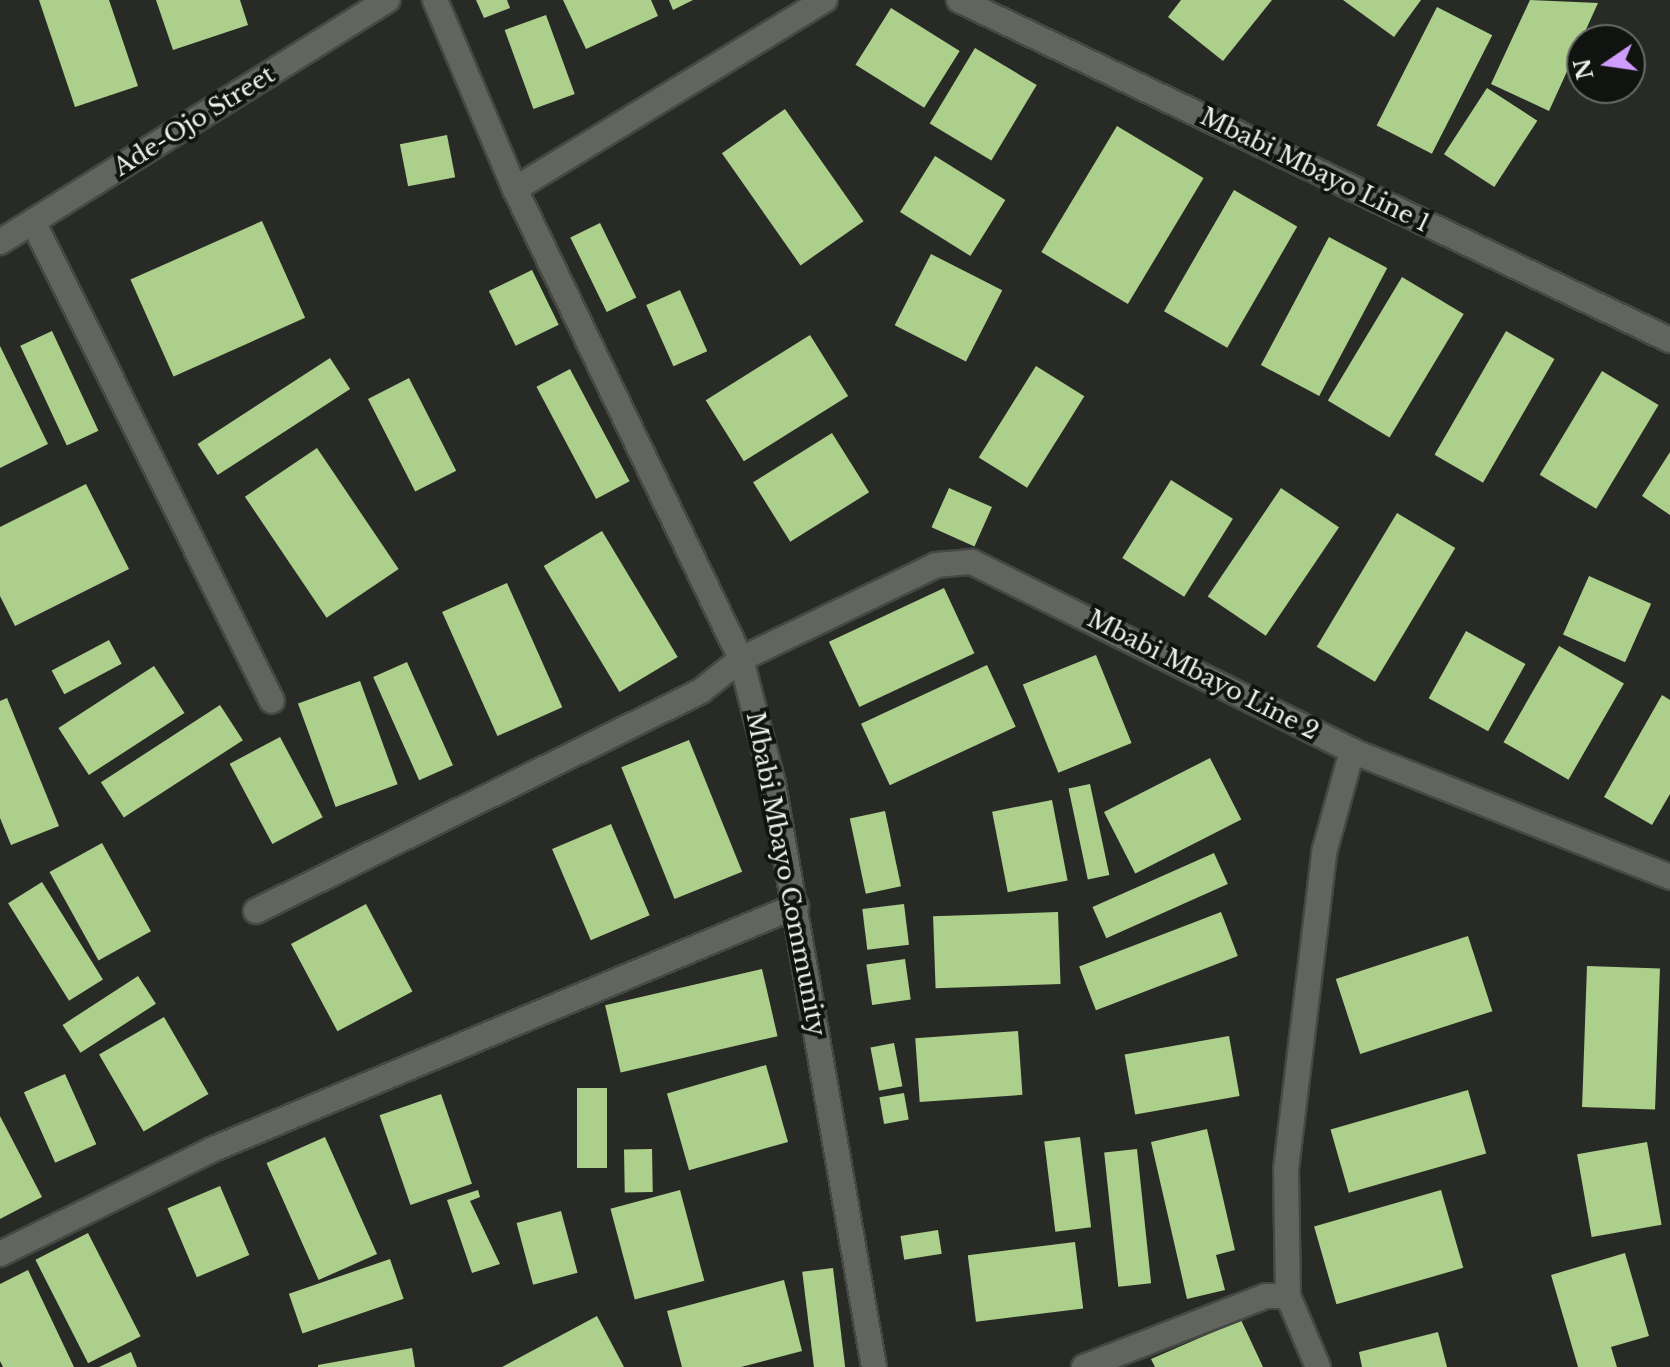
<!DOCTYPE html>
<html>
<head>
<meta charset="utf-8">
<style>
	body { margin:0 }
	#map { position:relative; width:1670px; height:1367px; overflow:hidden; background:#282b25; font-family:"Libre Baskerville",serif }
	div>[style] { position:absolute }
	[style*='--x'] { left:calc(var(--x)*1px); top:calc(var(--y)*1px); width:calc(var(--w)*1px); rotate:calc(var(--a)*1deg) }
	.building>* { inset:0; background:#adcf8c; transform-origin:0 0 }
	.roads { filter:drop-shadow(2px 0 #464843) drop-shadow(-2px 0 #464843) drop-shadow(0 2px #464843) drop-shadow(0 -2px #464843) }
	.minor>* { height:24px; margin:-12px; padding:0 12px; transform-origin:12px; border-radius:12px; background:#61655e }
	span { translate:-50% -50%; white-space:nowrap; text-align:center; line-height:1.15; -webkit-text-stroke:8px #111310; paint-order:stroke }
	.street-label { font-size:24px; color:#eef0ec }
	.north { position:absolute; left:1566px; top:24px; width:80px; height:80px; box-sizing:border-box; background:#111310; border:2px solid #696b68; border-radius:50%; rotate:257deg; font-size:22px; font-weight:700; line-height:32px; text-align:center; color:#eef0ec }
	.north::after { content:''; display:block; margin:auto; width:28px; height:36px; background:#cf9dff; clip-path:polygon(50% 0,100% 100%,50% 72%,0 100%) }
</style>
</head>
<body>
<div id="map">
	<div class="building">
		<i style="clip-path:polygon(39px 0,109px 0,138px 86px,75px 107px)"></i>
		<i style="clip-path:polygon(156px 0,240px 0,248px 25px,173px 50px)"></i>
		<i style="clip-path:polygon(476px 0,507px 0,510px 8px,484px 18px)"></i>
		<i style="clip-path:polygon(563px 0,651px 0,658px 16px,586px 49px)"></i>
		<i style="clip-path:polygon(669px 0,693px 0,673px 10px)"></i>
		<i style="clip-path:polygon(1181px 0,1272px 0,1223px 61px,1168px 17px)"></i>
		<i style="clip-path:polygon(1343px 0,1421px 0,1394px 37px)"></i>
		<i style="clip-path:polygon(1530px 0,1598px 3px,1549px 111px,1491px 84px)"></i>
		<i style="left:1437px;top:7px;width:62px;height:133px;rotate:27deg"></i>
		<i style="left:891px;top:8px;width:81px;height:67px;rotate:32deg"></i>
		<i style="left:546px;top:15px;width:84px;height:44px;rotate:70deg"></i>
		<i style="left:975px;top:48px;width:72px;height:88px;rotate:31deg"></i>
		<i style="left:1487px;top:88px;width:60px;height:79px;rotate:33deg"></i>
		<i style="left:785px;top:109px;width:137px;height:77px;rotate:55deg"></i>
		<i style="left:1117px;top:126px;width:101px;height:147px;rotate:31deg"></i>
		<i style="left:447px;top:135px;width:43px;height:48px;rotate:79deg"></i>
		<i style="left:935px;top:156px;width:83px;height:66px;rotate:32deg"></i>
		<i style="left:1234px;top:190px;width:73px;height:140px;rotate:30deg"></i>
		<i style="left:262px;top:221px;width:106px;height:144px;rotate:66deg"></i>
		<i style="left:600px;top:223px;width:83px;height:33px;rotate:64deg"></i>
		<i style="left:1329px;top:237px;width:66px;height:145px;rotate:28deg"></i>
		<i style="left:931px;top:254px;width:80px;height:80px;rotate:27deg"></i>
		<i style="left:532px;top:270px;width:61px;height:48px;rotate:64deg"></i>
		<i style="left:1402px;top:277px;width:72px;height:144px;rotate:31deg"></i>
		<i style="left:680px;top:290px;width:67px;height:37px;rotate:66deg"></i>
		<i style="left:52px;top:331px;width:110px;height:35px;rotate:65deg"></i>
		<i style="left:1506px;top:331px;width:56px;height:143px;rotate:30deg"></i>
		<i style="left:810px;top:335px;width:72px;height:123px;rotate:58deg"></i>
		<i style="clip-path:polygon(0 346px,48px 444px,0 468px)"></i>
		<i style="left:330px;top:358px;width:37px;height:158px;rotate:57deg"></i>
		<i style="left:1036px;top:366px;width:57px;height:108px;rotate:32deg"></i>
		<i style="left:570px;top:369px;width:127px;height:38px;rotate:62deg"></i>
		<i style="left:1602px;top:371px;width:66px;height:121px;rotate:31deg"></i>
		<i style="left:409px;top:378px;width:104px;height:46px;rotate:63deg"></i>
		<i style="left:832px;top:433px;width:70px;height:93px;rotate:58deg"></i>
		<i style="left:317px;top:448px;width:146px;height:87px;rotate:56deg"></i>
		<i style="clip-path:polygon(1670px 452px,1670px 515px,1642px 496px)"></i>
		<i style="left:1171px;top:480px;width:73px;height:92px;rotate:32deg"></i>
		<i style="clip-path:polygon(86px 484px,129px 569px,15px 626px,0 596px,0 527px)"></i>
		<i style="left:949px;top:488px;width:47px;height:43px;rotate:24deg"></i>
		<i style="left:1281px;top:488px;width:70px;height:131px;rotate:34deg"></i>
		<i style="left:1397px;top:513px;width:68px;height:156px;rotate:31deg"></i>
		<i style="left:602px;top:531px;width:147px;height:68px;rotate:59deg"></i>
		<i style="left:1589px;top:576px;width:68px;height:64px;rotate:24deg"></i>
		<i style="left:507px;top:583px;width:136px;height:71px;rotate:66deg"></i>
		<i style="left:944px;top:588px;width:72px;height:127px;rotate:65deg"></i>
		<i style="left:1466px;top:631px;width:68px;height:77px;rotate:29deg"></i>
		<i style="left:109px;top:640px;width:27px;height:65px;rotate:62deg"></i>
		<i style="left:1559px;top:646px;width:75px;height:111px;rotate:30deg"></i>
		<i style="left:1096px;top:655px;width:95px;height:79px;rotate:68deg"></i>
		<i style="left:407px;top:662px;width:113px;height:37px;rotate:66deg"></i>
		<i style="left:987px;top:665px;width:68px;height:139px;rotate:65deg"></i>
		<i style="left:154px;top:666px;width:56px;height:114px;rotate:57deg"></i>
		<i style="left:360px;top:681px;width:110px;height:66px;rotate:70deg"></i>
		<i style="clip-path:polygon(1662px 695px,1670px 700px,1670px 794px,1652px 825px,1604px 797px)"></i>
		<i style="clip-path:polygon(7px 698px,59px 826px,11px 845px,0 818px,0 701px)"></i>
		<i style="left:220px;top:705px;width:42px;height:142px;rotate:57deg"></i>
		<i style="left:280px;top:737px;width:91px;height:57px;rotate:62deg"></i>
		<i style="left:689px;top:740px;width:142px;height:73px;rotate:68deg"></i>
		<i style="left:1210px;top:758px;width:69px;height:119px;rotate:63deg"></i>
		<i style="left:1090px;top:784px;width:93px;height:22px;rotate:78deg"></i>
		<i style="left:1052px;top:800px;width:82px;height:61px;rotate:79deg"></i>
		<i style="left:885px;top:811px;width:77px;height:36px;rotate:78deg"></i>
		<i style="left:611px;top:824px;width:99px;height:64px;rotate:67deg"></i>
		<i style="left:102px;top:843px;width:101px;height:60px;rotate:61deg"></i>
		<i style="left:1214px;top:853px;width:34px;height:133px;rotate:66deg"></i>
		<i style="left:42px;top:882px;width:115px;height:40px;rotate:58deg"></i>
		<i style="left:366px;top:904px;width:99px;height:85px;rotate:62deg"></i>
		<i style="left:904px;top:904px;width:41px;height:42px;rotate:83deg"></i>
		<i style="left:1058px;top:912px;width:72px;height:125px;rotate:88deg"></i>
		<i style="left:1221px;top:912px;width:47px;height:152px;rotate:69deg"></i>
		<i style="left:1468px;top:936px;width:79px;height:139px;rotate:72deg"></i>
		<i style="left:905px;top:959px;width:41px;height:39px;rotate:82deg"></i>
		<i style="left:1587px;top:966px;width:73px;height:141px;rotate:2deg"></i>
		<i style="left:762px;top:969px;width:69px;height:161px;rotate:77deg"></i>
		<i style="left:138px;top:976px;width:33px;height:90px;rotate:57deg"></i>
		<i style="left:164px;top:1017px;width:89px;height:75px;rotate:60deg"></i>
		<i style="left:1018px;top:1031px;width:64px;height:103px;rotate:86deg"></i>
		<i style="left:1229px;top:1036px;width:61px;height:106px;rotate:80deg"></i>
		<i style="left:894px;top:1043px;width:44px;height:24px;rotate:79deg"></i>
		<i style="left:766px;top:1065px;width:80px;height:103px;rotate:74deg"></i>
		<i style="left:65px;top:1074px;width:77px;height:45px;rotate:66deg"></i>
		<i style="left:577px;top:1088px;width:30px;height:80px"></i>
		<i style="left:1468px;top:1090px;width:66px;height:143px;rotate:74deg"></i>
		<i style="left:904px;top:1093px;width:27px;height:25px;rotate:80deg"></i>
		<i style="left:441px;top:1094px;width:95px;height:65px;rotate:71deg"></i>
		<i style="clip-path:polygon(0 1116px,42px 1197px,0 1219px)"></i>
		<i style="clip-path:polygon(1207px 1129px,1235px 1250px,1216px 1255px,1225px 1290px,1187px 1299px,1151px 1142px)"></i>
		<i style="left:325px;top:1137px;width:128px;height:64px;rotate:66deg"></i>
		<i style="left:1080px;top:1137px;width:91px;height:36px;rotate:83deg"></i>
		<i style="left:1647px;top:1142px;width:84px;height:71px;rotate:80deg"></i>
		<i style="left:652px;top:1149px;width:43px;height:28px;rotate:89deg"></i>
		<i style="left:1137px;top:1149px;width:135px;height:33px;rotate:84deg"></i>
		<i style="left:220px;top:1186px;width:75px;height:57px;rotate:67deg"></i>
		<i style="clip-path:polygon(478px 1190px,480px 1197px,470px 1201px,500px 1264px,472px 1273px,447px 1200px)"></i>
		<i style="left:680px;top:1190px;width:94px;height:72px;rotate:75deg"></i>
		<i style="left:1441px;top:1190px;width:81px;height:132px;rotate:74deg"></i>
		<i style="left:561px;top:1211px;width:64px;height:46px;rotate:75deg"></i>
		<i style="left:938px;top:1230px;width:24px;height:38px;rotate:81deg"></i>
		<i style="left:88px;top:1233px;width:116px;height:59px;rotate:63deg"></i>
		<i style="left:1075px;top:1242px;width:67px;height:108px;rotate:83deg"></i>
		<i style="clip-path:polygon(1625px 1253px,1649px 1336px,1611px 1347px,1617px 1367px,1578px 1367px,1551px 1275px)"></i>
		<i style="left:390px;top:1259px;width:42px;height:107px;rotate:71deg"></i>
		<i style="left:833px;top:1268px;width:100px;height:31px;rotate:83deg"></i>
		<i style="clip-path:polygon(28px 1270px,74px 1367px,3px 1367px,0 1361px,0 1284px)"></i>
		<i style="clip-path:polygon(784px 1280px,802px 1351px,741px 1367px,682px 1367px,667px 1311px)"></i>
		<i style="clip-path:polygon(597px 1316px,624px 1367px,502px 1367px)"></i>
		<i style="clip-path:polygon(1241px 1320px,1263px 1367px,1155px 1367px,1151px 1359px)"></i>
		<i style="clip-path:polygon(1438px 1332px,1447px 1367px,1362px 1367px,1359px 1352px)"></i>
		<i style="clip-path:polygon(412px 1348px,415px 1367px,318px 1367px,318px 1365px)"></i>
		<i style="clip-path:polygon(131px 1352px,137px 1367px,99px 1367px)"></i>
	</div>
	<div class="roads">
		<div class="minor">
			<i style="--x:435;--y:0;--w:205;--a:67.1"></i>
			<i style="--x:515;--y:189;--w:522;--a:64.32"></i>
			<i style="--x:741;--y:659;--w:129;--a:75.6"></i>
			<i style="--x:773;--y:784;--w:592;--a:80.17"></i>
			<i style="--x:959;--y:0;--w:788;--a:25.56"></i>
			<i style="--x:515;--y:189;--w:363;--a:-31.4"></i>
			<i style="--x:33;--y:222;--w:535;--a:63.48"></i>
			<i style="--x:0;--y:242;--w:457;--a:-32"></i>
			<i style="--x:256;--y:911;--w:496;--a:-26.3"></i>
			<i style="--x:701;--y:691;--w:51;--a:-38.7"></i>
			<i style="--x:741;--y:659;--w:216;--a:-25.7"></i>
			<i style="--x:936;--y:565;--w:36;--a:-5"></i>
			<i style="--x:972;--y:562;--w:424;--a:26.4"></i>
			<i style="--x:1352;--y:751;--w:342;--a:21.6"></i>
			<i style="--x:0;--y:1254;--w:235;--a:-26.2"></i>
			<i style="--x:211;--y:1150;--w:634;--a:-22.64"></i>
			<i style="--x:1084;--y:1367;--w:195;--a:-21.3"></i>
			<i style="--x:1266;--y:1296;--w:22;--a:0"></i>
			<i style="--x:1318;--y:1367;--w:77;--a:-112.9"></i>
			<i style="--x:1288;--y:1296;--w:127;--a:-90.9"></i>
			<i style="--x:1286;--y:1169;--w:322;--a:-83.1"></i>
			<i style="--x:1325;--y:849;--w:102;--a:-74.6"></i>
		</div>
	</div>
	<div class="street-label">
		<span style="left:194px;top:121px;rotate:-32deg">Ade-Ojo Street</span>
		<span style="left:1315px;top:170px;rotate:26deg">Mbabi Mbayo Line 1</span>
		<span style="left:1203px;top:675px;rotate:27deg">Mbabi Mbayo Line 2</span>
		<span style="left:786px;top:874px;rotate:79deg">Mbabi Mbayo Community</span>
	</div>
	<div class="north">N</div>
</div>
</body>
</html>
